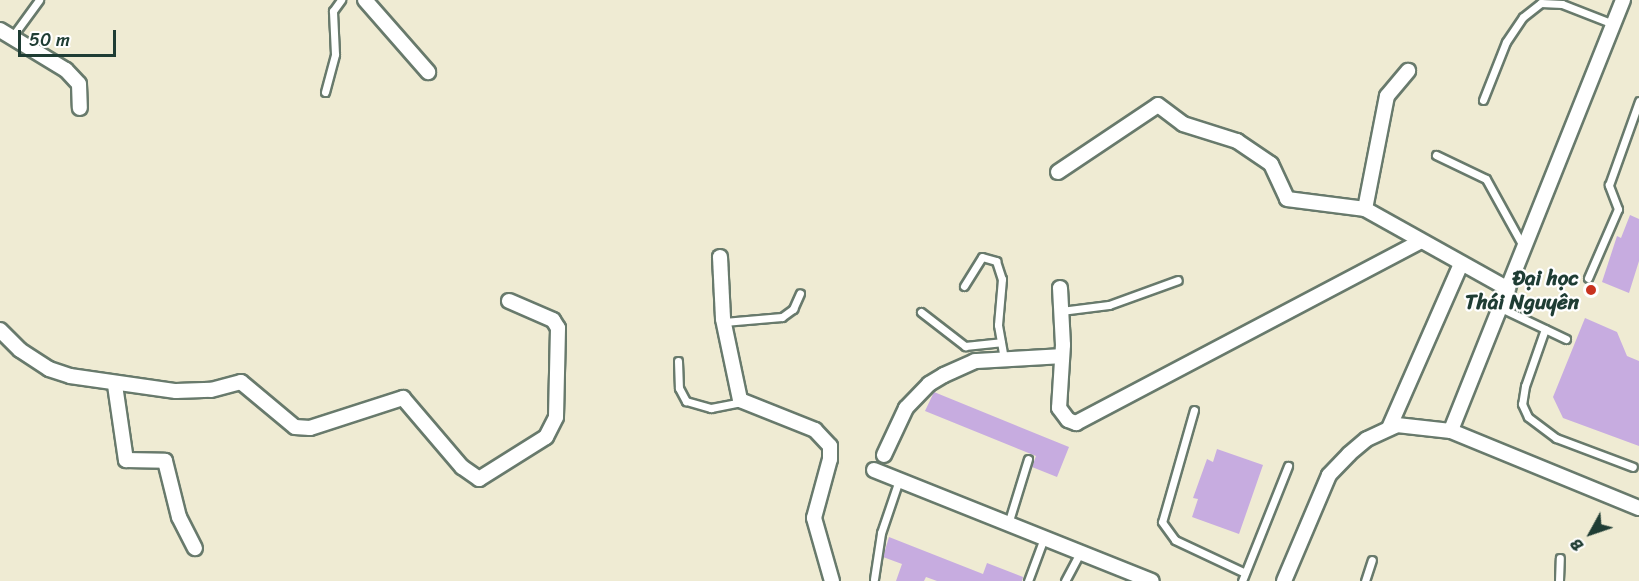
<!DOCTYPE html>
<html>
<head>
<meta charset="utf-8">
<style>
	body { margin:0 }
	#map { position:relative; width:1639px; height:581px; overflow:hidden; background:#efebd3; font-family:Sriracha,sans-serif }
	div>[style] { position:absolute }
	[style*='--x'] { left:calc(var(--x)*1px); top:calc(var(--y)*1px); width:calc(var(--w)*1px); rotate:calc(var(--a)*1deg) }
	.building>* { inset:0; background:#c7ace0 }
	.roads { filter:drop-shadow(2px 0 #687a6c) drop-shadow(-2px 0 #687a6c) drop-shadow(0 2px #687a6c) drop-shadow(0 -2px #687a6c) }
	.lane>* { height:7px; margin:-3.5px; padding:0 3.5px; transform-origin:3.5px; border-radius:3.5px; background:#fff }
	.street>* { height:14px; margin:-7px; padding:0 7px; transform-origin:7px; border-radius:7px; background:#fff }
	.dots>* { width:16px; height:16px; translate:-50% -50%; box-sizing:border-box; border:3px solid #fff; border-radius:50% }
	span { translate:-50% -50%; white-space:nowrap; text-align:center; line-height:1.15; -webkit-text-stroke:4.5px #fff; paint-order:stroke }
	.poi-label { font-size:21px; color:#1f3d34; font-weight:700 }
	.right { translate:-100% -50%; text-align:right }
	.north { position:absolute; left:1561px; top:503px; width:60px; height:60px; -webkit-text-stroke:4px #fff; paint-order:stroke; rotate:230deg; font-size:16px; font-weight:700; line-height:24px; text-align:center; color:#1f3d34 }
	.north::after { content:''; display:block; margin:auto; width:21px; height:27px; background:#1f3d34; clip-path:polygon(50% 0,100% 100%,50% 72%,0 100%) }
	.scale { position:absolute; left:18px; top:30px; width:98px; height:27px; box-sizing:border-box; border:3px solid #1f3d34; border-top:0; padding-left:8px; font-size:18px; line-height:21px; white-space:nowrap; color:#1f3d34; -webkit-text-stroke:4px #fff; paint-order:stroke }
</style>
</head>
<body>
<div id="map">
	<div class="building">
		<i style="clip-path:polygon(1630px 215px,1639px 219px,1639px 261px,1629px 293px,1602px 282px,1617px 236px,1621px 238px)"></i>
		<i style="clip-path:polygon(1585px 318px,1617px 332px,1627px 356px,1639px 361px,1639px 446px,1563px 418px,1553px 397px)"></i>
		<i style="clip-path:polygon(934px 392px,1069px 447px,1057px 477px,1032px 467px,1036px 456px,925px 411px)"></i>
		<i style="clip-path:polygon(1217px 449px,1263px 465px,1239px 534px,1192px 517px,1198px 499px,1193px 498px,1207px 459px,1213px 462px)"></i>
		<i style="clip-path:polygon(889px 537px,983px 574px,987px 563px,1023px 577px,1022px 581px,937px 581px,926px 577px,924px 581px,896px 581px,902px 564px,883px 557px)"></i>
	</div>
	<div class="roads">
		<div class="lane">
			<i style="--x:12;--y:37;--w:46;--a:-53.9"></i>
			<i style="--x:325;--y:92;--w:39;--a:-75"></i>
			<i style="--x:335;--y:54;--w:43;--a:-92.7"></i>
			<i style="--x:333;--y:11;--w:14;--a:-54"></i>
			<i style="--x:1483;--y:100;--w:62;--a:-68.4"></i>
			<i style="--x:1506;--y:42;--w:30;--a:-56"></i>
			<i style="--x:1523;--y:17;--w:23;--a:-38"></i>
			<i style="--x:1541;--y:3;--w:21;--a:3"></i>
			<i style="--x:1562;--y:4;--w:55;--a:21.4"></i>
			<i style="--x:1436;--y:155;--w:55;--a:25.6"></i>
			<i style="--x:1486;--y:179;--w:77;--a:61.1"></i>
			<i style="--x:1588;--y:278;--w:75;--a:-66.5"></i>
			<i style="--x:1618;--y:209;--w:26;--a:-111"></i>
			<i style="--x:1609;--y:185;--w:89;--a:-70.3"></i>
			<i style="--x:964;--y:286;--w:34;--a:-58"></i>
			<i style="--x:982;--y:257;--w:15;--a:16"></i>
			<i style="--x:996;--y:261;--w:19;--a:72"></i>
			<i style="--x:1002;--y:279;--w:46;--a:95"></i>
			<i style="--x:998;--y:325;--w:35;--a:80"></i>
			<i style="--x:1501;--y:308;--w:72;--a:25.5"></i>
			<i style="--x:1061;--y:311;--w:48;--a:-7.1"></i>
			<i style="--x:1109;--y:305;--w:73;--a:-19.9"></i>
			<i style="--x:921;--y:312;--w:56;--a:37.7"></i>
			<i style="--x:965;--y:346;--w:36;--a:-6"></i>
			<i style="--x:724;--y:322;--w:58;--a:-4.9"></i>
			<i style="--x:782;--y:317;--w:14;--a:-36"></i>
			<i style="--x:793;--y:309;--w:17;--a:-66"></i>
			<i style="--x:1545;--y:329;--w:60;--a:109.3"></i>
			<i style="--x:1525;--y:386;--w:18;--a:99"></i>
			<i style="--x:1522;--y:404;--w:14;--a:65"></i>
			<i style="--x:1528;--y:417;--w:35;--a:37"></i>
			<i style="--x:1556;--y:438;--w:82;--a:20.6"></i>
			<i style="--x:678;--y:361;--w:27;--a:88"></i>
			<i style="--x:679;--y:388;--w:15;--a:62"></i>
			<i style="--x:686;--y:401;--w:26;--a:16"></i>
			<i style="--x:711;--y:408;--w:32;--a:-11"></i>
			<i style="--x:1194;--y:410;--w:116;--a:105.9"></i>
			<i style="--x:1162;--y:522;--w:22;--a:54"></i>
			<i style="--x:1175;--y:540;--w:77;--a:25.2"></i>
			<i style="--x:1008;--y:524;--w:68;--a:-72.9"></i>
			<i style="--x:874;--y:579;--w:47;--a:-81.3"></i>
			<i style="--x:881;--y:533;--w:56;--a:-71.2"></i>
			<i style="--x:1028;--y:581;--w:46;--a:-69.6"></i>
			<i style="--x:1065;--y:581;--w:32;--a:-62"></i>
			<i style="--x:1242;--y:581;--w:124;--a:-68.2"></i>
			<i style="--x:1365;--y:581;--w:22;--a:-72"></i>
			<i style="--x:1559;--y:581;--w:23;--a:-88"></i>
		</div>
		<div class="street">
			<i style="--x:365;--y:0;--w:96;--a:48.8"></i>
			<i style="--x:1623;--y:0;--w:464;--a:111.8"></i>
			<i style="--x:1451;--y:431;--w:203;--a:22.3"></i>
			<i style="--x:0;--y:30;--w:77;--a:31.2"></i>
			<i style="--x:66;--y:70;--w:19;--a:47"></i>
			<i style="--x:79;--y:84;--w:24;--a:88"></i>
			<i style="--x:1058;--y:172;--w:120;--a:-33.8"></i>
			<i style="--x:1158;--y:105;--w:31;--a:37"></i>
			<i style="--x:1183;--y:124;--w:57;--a:17.5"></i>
			<i style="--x:1237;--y:141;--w:41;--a:34.1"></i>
			<i style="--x:1271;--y:164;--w:38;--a:65"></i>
			<i style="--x:1287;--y:199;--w:79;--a:7.3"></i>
			<i style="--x:1365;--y:209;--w:164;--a:29.2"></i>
			<i style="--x:1365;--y:209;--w:115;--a:-79"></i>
			<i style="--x:1387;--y:96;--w:33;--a:-50"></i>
			<i style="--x:720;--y:257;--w:62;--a:87.2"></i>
			<i style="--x:723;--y:319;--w:83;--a:78.1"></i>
			<i style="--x:740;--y:400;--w:81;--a:21.8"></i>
			<i style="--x:815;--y:430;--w:22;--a:47"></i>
			<i style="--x:830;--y:446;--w:13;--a:90"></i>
			<i style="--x:830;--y:459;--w:61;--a:105.2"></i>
			<i style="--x:814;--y:518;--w:66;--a:74.1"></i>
			<i style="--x:1060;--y:288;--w:57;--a:87"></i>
			<i style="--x:1063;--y:345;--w:63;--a:93.6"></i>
			<i style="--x:1059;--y:408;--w:15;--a:53"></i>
			<i style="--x:1068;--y:420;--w:9;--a:21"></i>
			<i style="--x:1076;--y:423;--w:389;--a:-27.8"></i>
			<i style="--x:0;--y:330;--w:28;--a:45"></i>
			<i style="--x:20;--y:350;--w:35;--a:33"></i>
			<i style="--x:49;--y:369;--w:22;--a:18"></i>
			<i style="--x:70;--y:376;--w:107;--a:8.1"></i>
			<i style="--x:176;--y:391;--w:35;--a:-2"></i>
			<i style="--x:211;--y:390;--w:31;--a:-15"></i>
			<i style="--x:241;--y:382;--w:70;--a:39.8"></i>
			<i style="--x:295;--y:427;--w:15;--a:4"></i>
			<i style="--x:310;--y:428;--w:98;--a:-17.9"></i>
			<i style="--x:403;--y:398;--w:91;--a:49.5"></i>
			<i style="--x:462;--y:467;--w:21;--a:35"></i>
			<i style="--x:479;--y:479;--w:79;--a:-32.1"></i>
			<i style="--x:546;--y:437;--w:22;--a:-63"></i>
			<i style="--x:556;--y:417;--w:89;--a:-88.7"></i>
			<i style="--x:558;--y:328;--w:9;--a:-122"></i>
			<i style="--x:553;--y:320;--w:48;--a:-156.6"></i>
			<i style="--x:115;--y:385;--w:76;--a:81.7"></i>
			<i style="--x:126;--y:460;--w:39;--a:1"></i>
			<i style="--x:165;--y:461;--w:58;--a:76"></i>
			<i style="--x:179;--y:517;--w:35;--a:63"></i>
			<i style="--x:1389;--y:428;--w:179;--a:-66.3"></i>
			<i style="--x:884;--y:455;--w:52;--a:-64.9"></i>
			<i style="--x:906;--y:408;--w:33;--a:-46"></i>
			<i style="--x:929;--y:384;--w:17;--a:-31"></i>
			<i style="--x:944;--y:375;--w:34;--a:-24"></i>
			<i style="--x:975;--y:361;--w:86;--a:-3.3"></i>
			<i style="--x:874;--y:470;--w:299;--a:21.8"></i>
			<i style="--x:1284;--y:581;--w:115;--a:-67"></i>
			<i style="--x:1329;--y:475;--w:29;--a:-46"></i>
			<i style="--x:1349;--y:454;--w:23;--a:-40"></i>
			<i style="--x:1367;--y:439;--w:33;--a:-25"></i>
			<i style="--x:1397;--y:425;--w:54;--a:6.3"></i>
		</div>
	</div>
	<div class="dots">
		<i style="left:1591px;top:290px;background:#c8321e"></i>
	</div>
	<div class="poi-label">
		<span class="right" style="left:1579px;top:290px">Đại học<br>Thái Nguyên</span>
	</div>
	<div class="north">B</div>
	<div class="scale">50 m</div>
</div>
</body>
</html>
